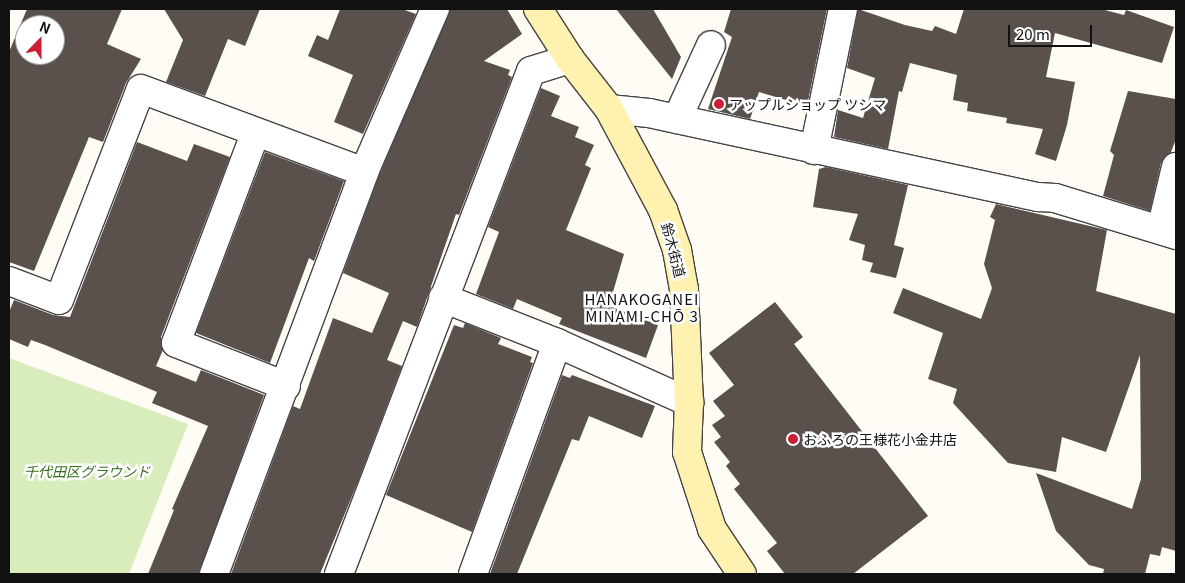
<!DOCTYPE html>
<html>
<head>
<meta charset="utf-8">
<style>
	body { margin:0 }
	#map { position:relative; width:1185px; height:583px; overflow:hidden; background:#fffcf5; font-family:Georgia,"Noto Sans JP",serif }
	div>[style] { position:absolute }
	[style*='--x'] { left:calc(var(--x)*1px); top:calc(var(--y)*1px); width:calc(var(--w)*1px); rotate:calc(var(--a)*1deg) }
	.green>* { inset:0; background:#d8edbb }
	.building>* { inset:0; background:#5a514c }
	.roads { filter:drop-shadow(1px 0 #444) drop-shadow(-1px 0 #444) drop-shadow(0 1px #444) drop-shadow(0 -1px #444) }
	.street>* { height:28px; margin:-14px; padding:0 14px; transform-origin:14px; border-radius:14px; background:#fff }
	.secondary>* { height:28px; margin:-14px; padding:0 14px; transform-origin:14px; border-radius:14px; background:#fff1b0 }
	.dots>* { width:14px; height:14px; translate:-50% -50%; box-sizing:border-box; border:2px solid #fff; border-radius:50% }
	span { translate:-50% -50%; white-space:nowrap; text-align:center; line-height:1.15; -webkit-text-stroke:5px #fff; paint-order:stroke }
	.poi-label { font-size:14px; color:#111 }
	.left { translate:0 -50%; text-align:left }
	.street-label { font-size:14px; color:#111 }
	.park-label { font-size:14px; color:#326e1b; font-style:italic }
	.neighbourhood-label { font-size:15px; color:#111; letter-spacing:1px }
	.frame { position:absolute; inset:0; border:10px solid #111; pointer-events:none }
	.north { position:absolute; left:15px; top:15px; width:50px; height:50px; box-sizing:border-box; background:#fff; border:1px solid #a0a0a0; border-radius:50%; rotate:22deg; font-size:14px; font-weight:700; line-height:20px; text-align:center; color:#111 }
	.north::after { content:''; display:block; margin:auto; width:18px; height:22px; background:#cb1e32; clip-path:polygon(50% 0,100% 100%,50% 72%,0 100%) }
	.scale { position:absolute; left:1008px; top:25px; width:84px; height:22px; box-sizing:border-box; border:2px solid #111; border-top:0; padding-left:6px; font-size:15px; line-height:18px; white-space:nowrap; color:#111; -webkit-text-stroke:4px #fff; paint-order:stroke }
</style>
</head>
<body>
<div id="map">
	<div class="green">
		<i style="clip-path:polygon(9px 358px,188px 424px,129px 574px,9px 574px)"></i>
	</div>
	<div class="building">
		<i style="clip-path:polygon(evenodd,27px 9px,122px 9px,107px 44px,141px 59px,126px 83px,103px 142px,89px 137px,34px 271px,9px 262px,9px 52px,27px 9px,25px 25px,55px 25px,55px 55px,25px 55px,25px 25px)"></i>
		<i style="clip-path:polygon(164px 9px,260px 9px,245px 46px,228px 39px,205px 96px,166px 82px,183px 40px)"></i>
		<i style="clip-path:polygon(340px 9px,402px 9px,416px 14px,363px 134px,334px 122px,353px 75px,308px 56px,317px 35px,328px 40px)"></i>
		<i style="clip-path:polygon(450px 9px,507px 9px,522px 34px,484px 61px,510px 70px,508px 75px,512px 77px,459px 215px,456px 214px,417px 327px,403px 321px,387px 360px,402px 366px,357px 484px,320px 574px,231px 574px,293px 406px,300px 409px,333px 318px,372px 333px,389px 293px,343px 273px,378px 178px)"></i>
		<i style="clip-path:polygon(616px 9px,653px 9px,681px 57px,672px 79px)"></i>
		<i style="clip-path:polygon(731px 9px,827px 9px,807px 106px,759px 92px,750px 119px,708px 109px,732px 37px,724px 32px)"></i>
		<i style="clip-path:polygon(858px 9px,905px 25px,932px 31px,935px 26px,956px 34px,964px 9px,1101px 9px,1124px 15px,1126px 10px,1174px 27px,1162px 63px,1055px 33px,1046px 77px,1075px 82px,1067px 125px,1056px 161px,1035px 154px,1043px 129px,1006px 123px,1007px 118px,967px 111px,968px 103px,953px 100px,957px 75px,910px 63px,902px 92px,899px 91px,888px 149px,834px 137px,838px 110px,863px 118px,875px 78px,847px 68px)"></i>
		<i style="clip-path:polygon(541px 88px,560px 96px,551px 116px,579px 127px,575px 137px,594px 145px,585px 165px,591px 168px,566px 230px,624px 254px,609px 306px,658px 325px,646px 358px,559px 324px,562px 318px,517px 299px,513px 309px,476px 294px,499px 232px,488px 227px)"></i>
		<i style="clip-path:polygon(1128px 91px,1176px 99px,1176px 139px,1171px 152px,1161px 163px,1150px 211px,1103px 196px,1114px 155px,1110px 151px)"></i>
		<i style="clip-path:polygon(137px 142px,187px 161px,194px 144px,230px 157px,161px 337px,163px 350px,156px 366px,196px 382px,201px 370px,264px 395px,199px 574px,148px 574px,174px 510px,172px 509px,208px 426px,152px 403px,157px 392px,45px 345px,31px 340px,28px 347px,9px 339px,9px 312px,14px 300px,53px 315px,70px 317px)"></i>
		<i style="clip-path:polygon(265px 152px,344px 181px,314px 261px,309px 258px,270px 363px,196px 333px)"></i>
		<i style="clip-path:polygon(826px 167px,908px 185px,894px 245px,904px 248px,896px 278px,870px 272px,873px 263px,862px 260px,865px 245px,849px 240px,858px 214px,813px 207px,819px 169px)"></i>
		<i style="clip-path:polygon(996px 204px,1107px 230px,1096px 291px,1176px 314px,1176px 551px,1162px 547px,1160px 556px,1150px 554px,1145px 574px,1103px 574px,1104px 569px,1089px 565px,1056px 531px,1036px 473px,1132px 509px,1141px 479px,1140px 355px,1106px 452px,1062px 437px,1056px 472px,1008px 463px,953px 403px,957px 389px,928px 379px,943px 333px,893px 313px,903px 288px,981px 319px,992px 288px,984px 264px,995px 220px,990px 217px)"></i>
		<i style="clip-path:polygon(775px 302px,803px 337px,794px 344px,928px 516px,853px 574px,785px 574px,767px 551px,777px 543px,734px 489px,740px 484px,726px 466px,730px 462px,714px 442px,721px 437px,712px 425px,725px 416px,713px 401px,734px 385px,709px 353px)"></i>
		<i style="clip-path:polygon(465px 323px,501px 338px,498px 344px,532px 357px,530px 362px,533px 363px,472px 532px,386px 495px,454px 325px,463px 328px)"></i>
		<i style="clip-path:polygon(562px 375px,570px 378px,572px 375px,655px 406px,642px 438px,589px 416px,579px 441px,572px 439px,517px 574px,490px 574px)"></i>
	</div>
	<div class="roads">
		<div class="street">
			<i style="--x:609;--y:109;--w:40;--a:5.7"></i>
			<i style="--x:649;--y:113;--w:398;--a:12.2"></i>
			<i style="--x:1038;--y:197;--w:17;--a:3"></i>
			<i style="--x:1055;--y:198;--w:127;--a:17"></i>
			<i style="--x:677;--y:119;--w:81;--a:-65.3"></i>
			<i style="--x:255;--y:134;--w:223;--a:110.7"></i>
			<i style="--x:176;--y:343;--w:118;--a:21.4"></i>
			<i style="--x:814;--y:150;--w:144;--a:-78.4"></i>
			<i style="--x:1161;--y:230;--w:65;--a:-76.6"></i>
			<i style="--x:9;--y:281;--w:53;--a:20.8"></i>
			<i style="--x:59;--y:300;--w:226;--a:-68.8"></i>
			<i style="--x:141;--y:89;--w:238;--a:20.4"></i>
			<i style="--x:443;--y:298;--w:123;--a:21.5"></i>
			<i style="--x:557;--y:343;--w:145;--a:24.1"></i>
			<i style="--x:214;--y:574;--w:429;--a:-69.5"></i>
			<i style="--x:364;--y:172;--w:178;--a:-66.5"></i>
			<i style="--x:339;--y:574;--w:538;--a:-69.11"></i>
			<i style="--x:531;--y:71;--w:41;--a:-17.1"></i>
			<i style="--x:473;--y:574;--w:246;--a:-70"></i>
		</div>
		<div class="secondary">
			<i style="--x:538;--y:9;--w:59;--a:57.4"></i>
			<i style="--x:570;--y:59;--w:63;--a:52"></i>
			<i style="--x:609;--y:109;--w:115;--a:61.9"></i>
			<i style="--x:663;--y:210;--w:42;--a:70.7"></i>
			<i style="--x:677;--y:250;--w:40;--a:80"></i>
			<i style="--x:684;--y:289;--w:113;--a:87.5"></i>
			<i style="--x:689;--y:402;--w:50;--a:92.3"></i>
			<i style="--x:687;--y:452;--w:81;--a:72"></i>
			<i style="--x:712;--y:529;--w:54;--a:56.3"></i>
		</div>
	</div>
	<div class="dots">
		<i style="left:719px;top:104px;background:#cb1e32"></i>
		<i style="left:793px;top:439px;background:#cb1e32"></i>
	</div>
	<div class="poi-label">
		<span class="left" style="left:729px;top:104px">アップルショップ ツシマ</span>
		<span class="left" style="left:803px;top:439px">おふろの王様花小金井店</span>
	</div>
	<div class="street-label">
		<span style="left:674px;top:250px;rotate:75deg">鈴木街道</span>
	</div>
	<div class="park-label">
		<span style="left:87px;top:471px">千代田区グラウンド</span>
	</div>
	<div class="neighbourhood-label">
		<span style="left:642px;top:307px">HANAKOGANEI<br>MINAMI-CHŌ 3</span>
	</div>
	<div class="frame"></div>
	<div class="north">N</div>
	<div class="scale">20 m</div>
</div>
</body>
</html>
